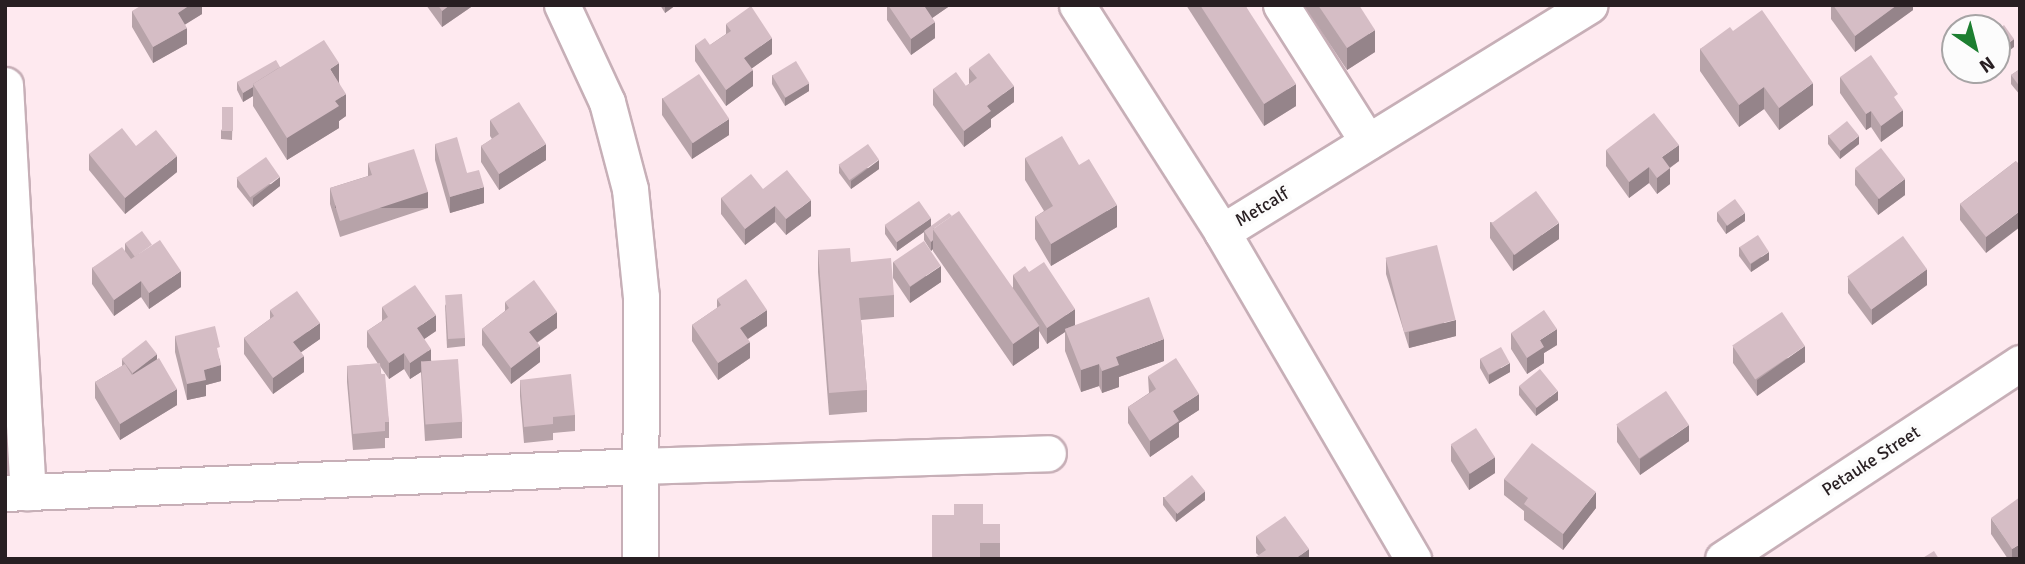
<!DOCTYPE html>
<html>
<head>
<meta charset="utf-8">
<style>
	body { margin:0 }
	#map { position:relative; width:2025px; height:564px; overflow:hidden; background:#fee9ef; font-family:Signika,sans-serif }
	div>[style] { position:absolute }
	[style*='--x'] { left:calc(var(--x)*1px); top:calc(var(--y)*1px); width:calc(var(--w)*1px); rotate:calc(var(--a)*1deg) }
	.roads { filter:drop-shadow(2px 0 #c7afb7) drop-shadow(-2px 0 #c7afb7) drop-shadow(0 2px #c7afb7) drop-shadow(0 -2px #c7afb7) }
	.minor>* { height:35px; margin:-17.5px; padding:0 17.5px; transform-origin:17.5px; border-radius:17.5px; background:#fff }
	.wall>* { inset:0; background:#b7a3a9 }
	.shaded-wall>* { inset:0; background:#95848a; transform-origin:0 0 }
	.building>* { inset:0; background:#d5bdc5; transform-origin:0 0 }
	span { translate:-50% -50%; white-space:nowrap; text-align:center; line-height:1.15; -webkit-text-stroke:7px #fcfcfc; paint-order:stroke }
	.street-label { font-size:18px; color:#281f22 }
	.frame { position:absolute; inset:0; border:7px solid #281f22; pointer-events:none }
	.north { position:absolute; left:1941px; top:14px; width:70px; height:70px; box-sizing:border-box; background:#fcfcfc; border:2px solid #a7a4a5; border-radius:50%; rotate:145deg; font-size:19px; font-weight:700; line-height:28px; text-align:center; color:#281f22 }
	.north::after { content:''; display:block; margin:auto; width:24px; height:32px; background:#1d7f31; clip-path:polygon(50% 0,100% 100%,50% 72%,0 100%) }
</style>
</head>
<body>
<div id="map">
	<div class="roads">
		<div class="minor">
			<i style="--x:562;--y:5;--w:107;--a:65.1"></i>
			<i style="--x:607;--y:102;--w:90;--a:75.2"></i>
			<i style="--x:630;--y:189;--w:109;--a:84.2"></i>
			<i style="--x:641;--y:297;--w:262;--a:90.2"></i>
			<i style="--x:1077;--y:5;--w:269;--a:57.4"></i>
			<i style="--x:1222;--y:232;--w:379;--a:59.7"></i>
			<i style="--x:1281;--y:5;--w:162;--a:57.6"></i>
			<i style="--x:5;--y:85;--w:408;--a:86.8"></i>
			<i style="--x:1222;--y:232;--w:432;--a:-31.7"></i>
			<i style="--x:5;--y:493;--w:636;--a:-2.43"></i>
			<i style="--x:640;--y:466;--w:408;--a:-1.8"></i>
			<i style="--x:1723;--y:559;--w:356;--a:-33.4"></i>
		</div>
	</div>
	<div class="wall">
		<i style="clip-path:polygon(202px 5px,202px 14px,185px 24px,187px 44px,153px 63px,132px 27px,132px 11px)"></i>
		<i style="clip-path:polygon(426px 5px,474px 5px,442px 27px)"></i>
		<i style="clip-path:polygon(660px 5px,676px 5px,665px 13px)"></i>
		<i style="clip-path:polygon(887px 5px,951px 5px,932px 18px,935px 38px,911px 55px,887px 20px)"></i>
		<i style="clip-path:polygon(1186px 5px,1245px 5px,1296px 106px,1264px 126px)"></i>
		<i style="clip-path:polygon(1304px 5px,1359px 5px,1375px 52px,1347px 70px)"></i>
		<i style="clip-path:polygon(1831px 5px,1913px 5px,1913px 10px,1855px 52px,1831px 19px)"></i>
		<i style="clip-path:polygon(726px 24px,772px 54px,752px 68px,753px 86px,726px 106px,695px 61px,695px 45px,710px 45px,726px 34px)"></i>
		<i style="clip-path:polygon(1733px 31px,1813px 105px,1779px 130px,1764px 109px,1739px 127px,1700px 71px,1700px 49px)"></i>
		<i style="clip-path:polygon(280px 67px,339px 82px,346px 116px,339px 121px,339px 128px,287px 160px,253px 106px,253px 96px,243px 102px,237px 90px,237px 82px)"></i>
		<i style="clip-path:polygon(969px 68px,1014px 102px,991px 119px,991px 127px,964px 147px,933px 105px,933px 89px,966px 86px,969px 84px)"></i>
		<i style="clip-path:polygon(2020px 69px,2020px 95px,2011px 84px,2011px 75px)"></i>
		<i style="clip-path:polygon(772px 75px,809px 91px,785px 106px,772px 84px)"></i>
		<i style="clip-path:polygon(1840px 77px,1898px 104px,1903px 126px,1881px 142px,1871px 127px,1866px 130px,1840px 93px)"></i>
		<i style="clip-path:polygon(662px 98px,729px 135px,692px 159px,662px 115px)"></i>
		<i style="clip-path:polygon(233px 107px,232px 140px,221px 139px,221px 131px)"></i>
		<i style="clip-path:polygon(490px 120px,546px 160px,499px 190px,481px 162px,481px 146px,492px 139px,490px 136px)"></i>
		<i style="clip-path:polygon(1828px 135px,1859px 144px,1840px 159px,1828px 144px)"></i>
		<i style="clip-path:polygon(435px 144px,467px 173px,484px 203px,450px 213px,435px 160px)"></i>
		<i style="clip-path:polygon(136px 146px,177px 172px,125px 214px,89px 170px,89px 154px)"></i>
		<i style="clip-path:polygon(1606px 150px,1679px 161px,1670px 168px,1670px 184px,1657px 194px,1649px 183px,1629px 198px,1606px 166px)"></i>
		<i style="clip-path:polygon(1025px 158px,1079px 165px,1117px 227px,1051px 266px,1035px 239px,1035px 217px,1044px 211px,1025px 180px)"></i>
		<i style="clip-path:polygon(2016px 161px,1986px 253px,1960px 220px,1960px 204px)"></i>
		<i style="clip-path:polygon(368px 163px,428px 208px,340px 237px,330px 204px,330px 188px,368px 176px)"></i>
		<i style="clip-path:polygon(839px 165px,879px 169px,851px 189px,839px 173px)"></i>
		<i style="clip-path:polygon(1855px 169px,1905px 195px,1878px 215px,1855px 185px)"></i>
		<i style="clip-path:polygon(237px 178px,280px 186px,253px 207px,237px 187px)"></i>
		<i style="clip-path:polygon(763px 189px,811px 216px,786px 235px,775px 222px,745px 245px,721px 214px,721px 198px)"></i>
		<i style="clip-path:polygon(1717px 212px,1745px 221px,1726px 234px,1717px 221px)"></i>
		<i style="clip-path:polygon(1490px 222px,1559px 239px,1513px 271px,1490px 238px)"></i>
		<i style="clip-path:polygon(885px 225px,931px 226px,1013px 288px,1013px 275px,1029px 272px,1075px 325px,1164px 361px,1119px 377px,1119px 387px,1102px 393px,1099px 386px,1081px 392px,1065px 351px,1065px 332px,1047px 344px,1039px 331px,1039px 348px,1013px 366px,933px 251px,933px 249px,931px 251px,924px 240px,924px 232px,897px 251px,885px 234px)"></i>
		<i style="clip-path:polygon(125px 243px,181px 287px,149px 309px,141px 297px,114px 316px,92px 284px,92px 268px,125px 251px)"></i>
		<i style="clip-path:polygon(1739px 247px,1769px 260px,1751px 272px,1739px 256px)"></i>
		<i style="clip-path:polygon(818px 250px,851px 262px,894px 295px,894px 317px,861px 320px,867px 390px,867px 412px,829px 415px,818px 272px)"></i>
		<i style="clip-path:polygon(1386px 258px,1456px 336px,1409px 348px,1386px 274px)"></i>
		<i style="clip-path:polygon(893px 262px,941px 282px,910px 303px,893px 278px)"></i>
		<i style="clip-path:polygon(1848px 277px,1927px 285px,1872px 325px,1848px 293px)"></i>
		<i style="clip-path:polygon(717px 299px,767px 326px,748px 339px,750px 358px,718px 380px,692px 341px,692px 325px,717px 308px)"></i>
		<i style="clip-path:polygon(505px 302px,557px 328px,537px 343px,540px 362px,511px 384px,482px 345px,482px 329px,505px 311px)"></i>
		<i style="clip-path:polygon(445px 304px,465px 338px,465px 346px,447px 348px)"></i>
		<i style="clip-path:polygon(382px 307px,436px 331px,424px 339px,431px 360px,462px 422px,462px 438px,425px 441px,421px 372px,410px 379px,404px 369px,389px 379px,380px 366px,389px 422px,389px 438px,385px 438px,385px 448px,353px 450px,347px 382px,347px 366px,378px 364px,367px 347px,367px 331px,382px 321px)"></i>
		<i style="clip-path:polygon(270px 310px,320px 339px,301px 352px,304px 372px,273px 394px,244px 354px,244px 338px,270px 319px)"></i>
		<i style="clip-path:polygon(1511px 333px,1557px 345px,1544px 353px,1544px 363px,1527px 374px,1511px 349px)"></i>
		<i style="clip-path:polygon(175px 336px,220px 359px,221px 381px,206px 385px,206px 396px,187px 400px,175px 352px)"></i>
		<i style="clip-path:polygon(1733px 347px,1805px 362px,1757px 396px,1733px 363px)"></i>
		<i style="clip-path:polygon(122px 359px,157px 359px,177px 405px,120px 440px,95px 398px,95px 382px,122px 366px)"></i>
		<i style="clip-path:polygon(1480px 359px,1510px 372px,1489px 384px,1480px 368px)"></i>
		<i style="clip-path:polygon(1148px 376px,1199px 410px,1179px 423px,1179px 437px,1150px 457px,1128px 423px,1128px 407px,1149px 393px)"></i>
		<i style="clip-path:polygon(520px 380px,575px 415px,575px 431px,553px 433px,553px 440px,524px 443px,520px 396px)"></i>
		<i style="clip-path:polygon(1519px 386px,1558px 400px,1536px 416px,1519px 395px)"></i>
		<i style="clip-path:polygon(1617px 426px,1689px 441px,1640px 475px,1617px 442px)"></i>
		<i style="clip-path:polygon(1451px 445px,1495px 473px,1469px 490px,1451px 461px)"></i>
		<i style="clip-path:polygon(1504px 479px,1596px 508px,1563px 550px,1524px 520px,1524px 511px,1504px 495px)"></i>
		<i style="clip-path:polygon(1163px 497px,1205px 500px,1176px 522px,1163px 505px)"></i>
		<i style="clip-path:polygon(1991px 518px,2020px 559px,2008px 559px,1991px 534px)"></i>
		<i style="clip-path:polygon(983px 524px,1000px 524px,1000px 559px,932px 559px)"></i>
		<i style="clip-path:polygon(1256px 536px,1309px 559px,1258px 555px,1256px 553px)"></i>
	</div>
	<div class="shaded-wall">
		<i style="clip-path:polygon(190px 5px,202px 5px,202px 14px,178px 29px,178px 13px)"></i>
		<i style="clip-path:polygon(450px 5px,474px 5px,442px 27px,442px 11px)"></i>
		<i style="clip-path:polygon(665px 5px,676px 5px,665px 13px)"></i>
		<i style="clip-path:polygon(928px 5px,951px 5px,925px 23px,925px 7px)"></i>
		<i style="clip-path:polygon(1897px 5px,1913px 5px,1913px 10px,1855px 52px,1855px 36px)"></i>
		<i style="clip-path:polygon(935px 22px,935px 38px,911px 55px,911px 39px)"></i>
		<i style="clip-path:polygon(187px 28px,187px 44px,153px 63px,153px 47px)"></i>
		<i style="clip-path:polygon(1375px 30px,1375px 52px,1347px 70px,1347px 48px)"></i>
		<i style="clip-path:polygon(772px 38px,772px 54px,744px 74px,744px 58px)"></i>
		<i style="clip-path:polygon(2014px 39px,2014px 47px,1997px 60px,1997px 52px)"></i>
		<i style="clip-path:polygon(339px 63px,339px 85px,330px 69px)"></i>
		<i style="clip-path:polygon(753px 70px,753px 86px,726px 106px,726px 90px)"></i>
		<i style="clip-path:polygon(809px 83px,809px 91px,785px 106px,785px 97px)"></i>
		<i style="clip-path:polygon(1813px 83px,1813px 105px,1779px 130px,1779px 108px)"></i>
		<i style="clip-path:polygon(1296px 84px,1296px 106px,1264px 126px,1264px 104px)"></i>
		<i style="clip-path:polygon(1014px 86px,1014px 102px,991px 119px,991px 127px,964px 147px,964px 131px,987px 106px)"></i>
		<i style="clip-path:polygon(253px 87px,253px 96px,243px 102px,243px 93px)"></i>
		<i style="clip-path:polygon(1764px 87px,1764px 109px,1739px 127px,1739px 105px)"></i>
		<i style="clip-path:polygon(346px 94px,346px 116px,339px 121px,339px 128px,287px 160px,287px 138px,335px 101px)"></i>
		<i style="clip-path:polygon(1903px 110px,1903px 126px,1881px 142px,1881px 126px)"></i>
		<i style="clip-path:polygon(1871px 111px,1871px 127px,1866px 130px,1866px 114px)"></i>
		<i style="clip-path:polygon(729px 119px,729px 135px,692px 159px,692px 143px)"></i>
		<i style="clip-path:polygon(1859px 136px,1859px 144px,1840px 159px,1840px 151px)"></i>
		<i style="clip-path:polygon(546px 144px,546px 160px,499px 190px,499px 174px)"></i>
		<i style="clip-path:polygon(1679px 145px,1679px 161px,1662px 173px,1662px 157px)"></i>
		<i style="clip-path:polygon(177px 156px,177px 172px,125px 214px,125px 198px)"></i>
		<i style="clip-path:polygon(879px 160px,879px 169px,851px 189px,851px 181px)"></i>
		<i style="clip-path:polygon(1649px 167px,1649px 183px,1629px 198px,1629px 182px)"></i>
		<i style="clip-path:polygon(1670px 168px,1670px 184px,1657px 194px,1657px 178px)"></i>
		<i style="clip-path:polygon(280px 177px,280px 186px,253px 207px,253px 198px)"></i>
		<i style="clip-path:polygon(1905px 179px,1905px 195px,1878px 215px,1878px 199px)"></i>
		<i style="clip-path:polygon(484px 187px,484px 203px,450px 213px,450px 197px)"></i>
		<i style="left:428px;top:192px;width:16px;height:93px;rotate:90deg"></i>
		<i style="clip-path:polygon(811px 200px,811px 216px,786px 235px,786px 219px)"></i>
		<i style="clip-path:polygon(1117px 205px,1117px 227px,1051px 266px,1051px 244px)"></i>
		<i style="clip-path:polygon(775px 206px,775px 222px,745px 245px,745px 229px)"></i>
		<i style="clip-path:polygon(2020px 211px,2020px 227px,1986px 253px,1986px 237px)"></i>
		<i style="clip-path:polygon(1745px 213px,1745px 221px,1726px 234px,1726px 226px)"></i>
		<i style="clip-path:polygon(931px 218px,931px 227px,897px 251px,897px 242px)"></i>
		<i style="clip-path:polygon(1559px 223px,1559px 239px,1513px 271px,1513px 255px)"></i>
		<i style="clip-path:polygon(933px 240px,933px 249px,931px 251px,931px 242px)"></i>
		<i style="clip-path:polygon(1769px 252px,1769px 260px,1751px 272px,1751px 264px)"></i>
		<i style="clip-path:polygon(941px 266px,941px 282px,910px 303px,910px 287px)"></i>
		<i style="clip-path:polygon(1927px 269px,1927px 285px,1872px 325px,1872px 309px)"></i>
		<i style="clip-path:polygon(181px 271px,181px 287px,149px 309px,149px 293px)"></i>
		<i style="clip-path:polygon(141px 281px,141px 297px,114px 316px,114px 300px)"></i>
		<i style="clip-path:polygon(1075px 309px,1075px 325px,1065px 329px,1065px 332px,1047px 344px,1047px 328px)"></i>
		<i style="clip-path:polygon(767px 310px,767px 326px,740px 344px,740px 328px)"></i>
		<i style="clip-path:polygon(557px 312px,557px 328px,529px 348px,529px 332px)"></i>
		<i style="clip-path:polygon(436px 315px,436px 331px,417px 344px,417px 328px)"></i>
		<i style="clip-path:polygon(1456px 320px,1456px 336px,1409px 348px,1409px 332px)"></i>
		<i style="clip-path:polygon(320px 323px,320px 339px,293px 358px,293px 342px)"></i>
		<i style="clip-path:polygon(1039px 326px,1039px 348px,1013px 366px,1013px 344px)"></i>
		<i style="clip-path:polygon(1557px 329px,1557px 345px,1544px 353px,1544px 363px,1527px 374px,1527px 358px,1540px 340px)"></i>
		<i style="clip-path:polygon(1164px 339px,1164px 361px,1119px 377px,1119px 387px,1102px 393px,1102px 371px,1116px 357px)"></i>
		<i style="clip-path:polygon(750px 342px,750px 358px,718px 380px,718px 363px)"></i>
		<i style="clip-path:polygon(540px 346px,540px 362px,511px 384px,511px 368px)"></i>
		<i style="clip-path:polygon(1805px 346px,1805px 362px,1757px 396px,1757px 380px)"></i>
		<i style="clip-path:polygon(431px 349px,431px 366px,421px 361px,421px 372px,410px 379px,410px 363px)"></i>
		<i style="clip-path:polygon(404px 353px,404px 369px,389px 379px,389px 363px)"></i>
		<i style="clip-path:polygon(157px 354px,157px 363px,133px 381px,133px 372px)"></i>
		<i style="clip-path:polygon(304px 356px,304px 372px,273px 394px,273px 378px)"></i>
		<i style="clip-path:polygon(1510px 363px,1510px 372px,1489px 384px,1489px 375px)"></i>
		<i style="clip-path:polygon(1099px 364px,1099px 386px,1081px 392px,1081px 370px)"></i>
		<i style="clip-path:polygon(221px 365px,221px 381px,206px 385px,206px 396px,187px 400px,187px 384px,204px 370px)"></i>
		<i style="clip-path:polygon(177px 389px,177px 405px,120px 440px,120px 424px)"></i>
		<i style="clip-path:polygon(1558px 391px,1558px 400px,1536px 416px,1536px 408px)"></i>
		<i style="clip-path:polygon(1199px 394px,1199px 410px,1179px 423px,1179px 437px,1150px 457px,1150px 441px,1173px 411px)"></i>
		<i style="clip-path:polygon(1689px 425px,1689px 441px,1640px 475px,1640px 459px)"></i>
		<i style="clip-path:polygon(1495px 457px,1495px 473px,1469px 490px,1469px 474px)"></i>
		<i style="clip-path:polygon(1205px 491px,1205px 500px,1176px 522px,1176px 513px)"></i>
		<i style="clip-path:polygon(1596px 492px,1596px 508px,1563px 550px,1563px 534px)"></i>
		<i style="clip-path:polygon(2020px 544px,2020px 559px,2012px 559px,2012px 549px)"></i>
		<i style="clip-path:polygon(1309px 549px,1309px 559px,1295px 559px)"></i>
	</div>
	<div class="building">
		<i style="clip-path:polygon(142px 5px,190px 5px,178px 13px,187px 28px,153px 47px,132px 11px)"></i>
		<i style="clip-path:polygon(438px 5px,450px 5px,442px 11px)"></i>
		<i style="clip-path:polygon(888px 5px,928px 5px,925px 7px,935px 22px,911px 39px)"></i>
		<i style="clip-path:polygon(1200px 5px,1245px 5px,1296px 84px,1264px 104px)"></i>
		<i style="clip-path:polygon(1318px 5px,1359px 5px,1375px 30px,1347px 48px)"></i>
		<i style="clip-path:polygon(1833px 5px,1897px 5px,1855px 36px)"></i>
		<i style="clip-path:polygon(751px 6px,772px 38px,744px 58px,753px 70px,726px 90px,695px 45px,705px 38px,710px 45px,731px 31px,726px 24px)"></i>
		<i style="clip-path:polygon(1762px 10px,1813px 83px,1779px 108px,1764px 87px,1739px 105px,1700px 49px,1730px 27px,1733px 31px)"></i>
		<i style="clip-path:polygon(2004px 25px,2014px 39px,1997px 52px,1997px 31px)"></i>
		<i style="clip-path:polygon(324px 40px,339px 63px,330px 69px,346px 94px,335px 101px,339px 106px,287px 138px,253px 84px)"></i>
		<i style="clip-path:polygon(989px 53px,1014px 86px,987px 106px,991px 111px,964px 131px,933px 89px,956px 72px,966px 86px,977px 78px,969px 68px)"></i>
		<i style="clip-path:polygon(1871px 55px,1898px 94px,1894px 97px,1903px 110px,1881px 126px,1871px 111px,1866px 114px,1840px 77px)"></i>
		<i style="clip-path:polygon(276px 60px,280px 67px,253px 84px,253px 87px,243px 93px,237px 82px)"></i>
		<i style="left:796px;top:61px;width:26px;height:28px;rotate:59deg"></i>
		<i style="clip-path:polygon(2020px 69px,2020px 87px,2011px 75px)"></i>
		<i style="left:699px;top:74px;width:54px;height:44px;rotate:56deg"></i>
		<i style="clip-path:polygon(519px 102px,546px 144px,499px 174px,481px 146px,499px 134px,490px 120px)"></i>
		<i style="left:222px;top:107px;width:11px;height:24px"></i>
		<i style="clip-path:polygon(1654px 113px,1679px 145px,1662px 157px,1670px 168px,1657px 178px,1649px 167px,1629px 182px,1606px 150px)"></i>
		<i style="left:1847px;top:121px;width:19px;height:24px;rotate:51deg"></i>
		<i style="clip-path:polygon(122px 128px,136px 146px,156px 130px,177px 156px,125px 198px,89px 154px)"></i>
		<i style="clip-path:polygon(1062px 136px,1079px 165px,1089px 159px,1117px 205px,1051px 244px,1035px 217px,1053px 206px,1025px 158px)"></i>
		<i style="clip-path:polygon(457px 137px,467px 173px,479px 170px,484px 187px,450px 197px,435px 144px)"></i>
		<i style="left:868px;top:144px;width:19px;height:36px;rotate:55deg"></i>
		<i style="left:1881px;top:148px;width:39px;height:33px;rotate:52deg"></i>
		<i style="clip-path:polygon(414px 149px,428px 192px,340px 221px,330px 188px,372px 175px,368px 163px)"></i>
		<i style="left:266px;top:157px;width:24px;height:36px;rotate:55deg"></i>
		<i style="clip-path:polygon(2016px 161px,2020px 165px,2020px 211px,1986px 237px,1960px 204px)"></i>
		<i style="clip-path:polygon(787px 170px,811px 200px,786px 219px,775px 206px,745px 229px,721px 198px,751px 174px,763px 189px)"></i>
		<i style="left:1536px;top:191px;width:39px;height:55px;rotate:54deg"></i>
		<i style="left:1735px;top:199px;width:17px;height:22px;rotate:54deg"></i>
		<i style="left:919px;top:201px;width:21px;height:42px;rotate:55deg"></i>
		<i style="left:959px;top:211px;width:140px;height:32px;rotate:55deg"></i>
		<i style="clip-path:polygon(949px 213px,952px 216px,933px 229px,933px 240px,931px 242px,924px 231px)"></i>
		<i style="left:142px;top:231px;width:17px;height:21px;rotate:54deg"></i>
		<i style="left:1758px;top:235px;width:20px;height:22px;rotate:57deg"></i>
		<i style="left:1903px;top:236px;width:41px;height:69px;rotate:54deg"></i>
		<i style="clip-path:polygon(160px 240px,181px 271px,149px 293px,141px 281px,114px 300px,92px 268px,122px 247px,131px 259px)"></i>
		<i style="left:924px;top:241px;width:30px;height:37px;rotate:56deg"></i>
		<i style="left:1437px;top:245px;width:77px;height:53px;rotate:76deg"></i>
		<i style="clip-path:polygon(850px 248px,851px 262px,891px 258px,894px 295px,859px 298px,867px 390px,829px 393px,818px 250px)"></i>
		<i style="clip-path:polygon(1044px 262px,1075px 309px,1047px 328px,1013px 275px,1025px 266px,1029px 272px)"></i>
		<i style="clip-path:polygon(746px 279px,767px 310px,740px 328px,750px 342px,718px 363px,692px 325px,721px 305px,717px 299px)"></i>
		<i style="clip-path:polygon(534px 280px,557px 312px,529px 332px,540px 346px,511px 368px,482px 329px,509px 308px,505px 302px)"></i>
		<i style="clip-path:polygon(415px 285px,436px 315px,417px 328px,431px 349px,410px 363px,404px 353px,389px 363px,367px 331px,388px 317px,382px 307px)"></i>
		<i style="clip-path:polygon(297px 291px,320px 323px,293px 342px,304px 356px,273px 378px,244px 338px,274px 316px,270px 310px)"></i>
		<i style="left:462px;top:294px;width:44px;height:17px;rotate:86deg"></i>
		<i style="clip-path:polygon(1149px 297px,1164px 339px,1116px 357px,1119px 365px,1102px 371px,1099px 364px,1081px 370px,1065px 329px)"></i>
		<i style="clip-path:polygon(1544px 310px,1557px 329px,1540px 340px,1544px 347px,1527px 358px,1511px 333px)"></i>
		<i style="left:1782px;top:312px;width:41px;height:60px;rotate:56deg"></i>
		<i style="clip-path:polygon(215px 326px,220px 347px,217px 348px,221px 365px,204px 370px,206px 380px,187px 384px,175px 336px)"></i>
		<i style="left:146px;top:340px;width:18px;height:31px;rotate:52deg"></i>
		<i style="left:1501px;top:347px;width:18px;height:24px;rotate:61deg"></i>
		<i style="clip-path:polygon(159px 358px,177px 389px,120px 424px,95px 382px,125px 364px,132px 375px)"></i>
		<i style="clip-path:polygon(1176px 358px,1199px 394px,1173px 411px,1179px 421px,1150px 441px,1128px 407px,1156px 389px,1148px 376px)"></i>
		<i style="left:458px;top:359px;width:63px;height:37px;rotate:86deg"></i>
		<i style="clip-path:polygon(380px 363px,381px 374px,385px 374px,389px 422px,385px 422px,385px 431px,353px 434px,347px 366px)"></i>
		<i style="left:1540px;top:369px;width:28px;height:27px;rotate:51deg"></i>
		<i style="clip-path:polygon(571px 374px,575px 415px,553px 417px,553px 424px,524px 427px,520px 380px)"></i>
		<i style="left:1666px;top:391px;width:41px;height:60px;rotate:56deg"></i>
		<i style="left:1476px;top:428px;width:35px;height:30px;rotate:57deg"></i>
		<i style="clip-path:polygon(1532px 443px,1596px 492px,1563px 534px,1524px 504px,1528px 498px,1504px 479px)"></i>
		<i style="left:1192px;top:475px;width:21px;height:36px;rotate:51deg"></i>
		<i style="clip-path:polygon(2020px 497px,2020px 544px,2012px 549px,1991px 518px)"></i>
		<i style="clip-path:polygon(954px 504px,983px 504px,983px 524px,1000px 524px,1000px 543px,980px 543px,980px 559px,932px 559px,932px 515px,954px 515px)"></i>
		<i style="clip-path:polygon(1285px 516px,1309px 549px,1295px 559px,1253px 559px,1266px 550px,1256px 536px)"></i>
		<i style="clip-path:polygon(1934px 551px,1939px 559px,1921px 559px)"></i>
	</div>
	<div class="street-label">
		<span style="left:1262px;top:207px;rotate:-31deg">Metcalf</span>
		<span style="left:1871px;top:461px;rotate:-33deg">Petauke Street</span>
	</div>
	<div class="frame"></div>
	<div class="north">N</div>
</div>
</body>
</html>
